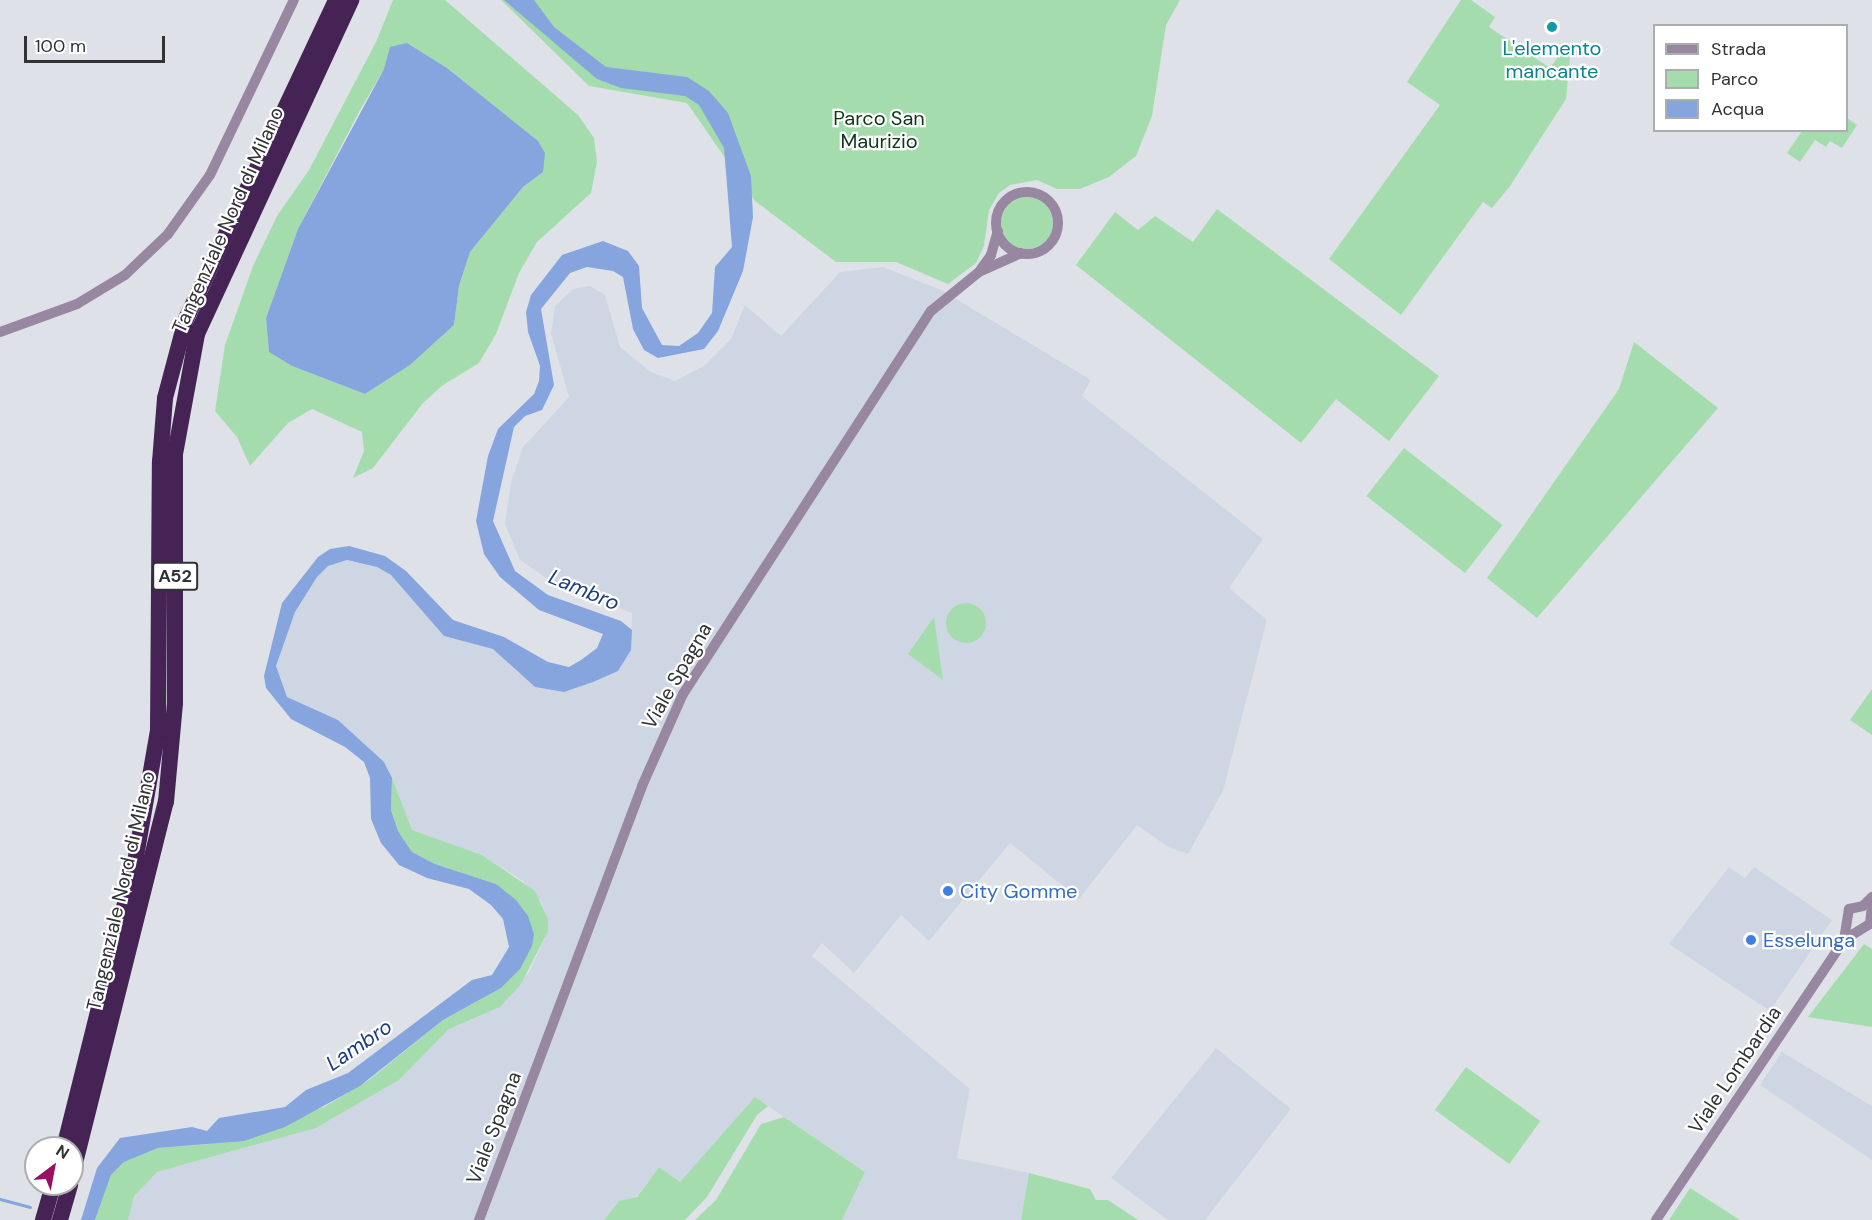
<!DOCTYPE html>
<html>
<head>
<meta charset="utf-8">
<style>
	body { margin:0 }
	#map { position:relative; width:1872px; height:1220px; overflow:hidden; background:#dee2e8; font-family:"DM Sans",sans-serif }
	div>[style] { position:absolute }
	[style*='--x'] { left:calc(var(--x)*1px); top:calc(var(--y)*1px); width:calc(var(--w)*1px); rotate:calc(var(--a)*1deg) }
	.built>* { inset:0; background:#cfd6e3 }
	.green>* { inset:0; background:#a5dcae; transform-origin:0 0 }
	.round { border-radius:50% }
	.water>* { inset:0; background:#86a5de }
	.stream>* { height:3px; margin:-1.5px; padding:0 1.5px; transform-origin:1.5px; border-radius:1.5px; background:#86a5de }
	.minor>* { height:10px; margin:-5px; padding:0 5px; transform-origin:5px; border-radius:5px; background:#9887a0 }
	.minor>.ring { margin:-5px; padding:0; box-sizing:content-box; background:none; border:10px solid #9887a0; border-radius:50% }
	.highway>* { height:16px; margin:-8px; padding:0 8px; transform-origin:8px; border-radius:8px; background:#452354 }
	.dots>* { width:16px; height:16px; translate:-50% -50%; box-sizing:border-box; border:3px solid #fff; border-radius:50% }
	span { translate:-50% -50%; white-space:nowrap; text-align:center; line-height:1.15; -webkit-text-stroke:4.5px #fff; paint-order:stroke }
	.shield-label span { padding:2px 4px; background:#fff; border:2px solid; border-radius:4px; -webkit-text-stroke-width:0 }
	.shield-label { font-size:18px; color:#303234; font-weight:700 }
	.culture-label { font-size:20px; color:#0d838f }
	.park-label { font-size:20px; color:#0c3819 }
	.street-label { font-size:20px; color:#303234 }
	.shop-label { font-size:20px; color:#366cbe }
	.left { translate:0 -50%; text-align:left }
	.water-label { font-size:21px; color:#1b3c7f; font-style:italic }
	.legend { position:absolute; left:1653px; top:24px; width:195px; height:108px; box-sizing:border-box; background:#fff; border:2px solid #acadae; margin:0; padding:8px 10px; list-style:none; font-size:18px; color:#303234 }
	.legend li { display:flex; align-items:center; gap:12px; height:30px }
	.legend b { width:30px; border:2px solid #acadae }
	.north { position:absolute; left:24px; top:1136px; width:60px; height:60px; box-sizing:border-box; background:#fff; border:2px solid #acadae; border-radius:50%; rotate:32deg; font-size:16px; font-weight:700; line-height:24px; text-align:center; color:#303234 }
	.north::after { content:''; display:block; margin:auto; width:21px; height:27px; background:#991164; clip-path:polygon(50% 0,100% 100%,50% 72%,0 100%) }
	.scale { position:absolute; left:24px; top:36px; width:141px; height:27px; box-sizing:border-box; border:3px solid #303234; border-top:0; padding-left:8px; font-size:18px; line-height:21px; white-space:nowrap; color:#303234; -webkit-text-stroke:4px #fff; paint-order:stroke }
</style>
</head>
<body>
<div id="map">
	<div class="built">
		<i style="clip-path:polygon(883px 267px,941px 290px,1091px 380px,1082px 396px,1263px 539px,1229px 588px,1267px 620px,1223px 791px,1188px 854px,1168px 847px,1137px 825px,1079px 899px,1010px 843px,929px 941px,901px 915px,854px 973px,822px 943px,812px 956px,970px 1089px,957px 1158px,1029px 1173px,1021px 1220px,842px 1220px,865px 1172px,756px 1098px,680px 1182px,659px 1167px,636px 1197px,619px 1201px,604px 1220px,128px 1220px,133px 1196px,157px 1172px,316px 1128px,399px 1080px,449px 1029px,500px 1007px,529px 972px,548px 931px,542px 903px,523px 881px,482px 855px,412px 830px,383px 762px,338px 720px,287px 697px,276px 666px,295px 612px,317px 577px,328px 566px,347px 560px,377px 567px,391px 575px,444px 636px,493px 649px,535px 687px,564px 692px,618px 671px,631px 649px,632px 613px,549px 580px,520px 560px,505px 524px,511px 482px,523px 447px,569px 397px,551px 334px,555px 306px,573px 289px,590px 286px,605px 295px,620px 347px,651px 372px,675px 381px,704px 366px,731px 339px,745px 305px,781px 336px,840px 272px)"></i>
		<i style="clip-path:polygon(1729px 867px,1745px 878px,1754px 867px,1832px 920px,1770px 1011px,1669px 944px)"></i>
		<i style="clip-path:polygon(1216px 1048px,1291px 1109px,1205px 1220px,1168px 1220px,1111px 1178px)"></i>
		<i style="clip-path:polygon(1782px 1052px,1872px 1106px,1872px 1160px,1760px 1085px)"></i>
	</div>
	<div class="green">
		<i style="clip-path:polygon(evenodd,393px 0,445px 0,578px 115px,594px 138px,597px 162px,591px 193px,537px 242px,519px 273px,496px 334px,479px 363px,443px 385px,423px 403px,373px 468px,353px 478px,364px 451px,362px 432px,312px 409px,288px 423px,250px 466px,237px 437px,215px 411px,225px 345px,253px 266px,277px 216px,309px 170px,376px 42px,393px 0,407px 43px,447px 68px,537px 141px,543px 172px,523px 187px,470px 252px,459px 286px,454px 325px,410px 365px,365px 394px,292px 366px,269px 352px,266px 318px,298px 229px,360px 110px,384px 69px,407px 43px)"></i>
		<i style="clip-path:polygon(501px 0,1180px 0,1166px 25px,1152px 116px,1136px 156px,1109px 177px,1080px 189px,1057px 189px,1037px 180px,1010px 185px,999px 193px,989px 210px,984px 246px,976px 263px,948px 284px,896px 262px,836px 262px,755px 201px,687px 103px,589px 86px)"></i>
		<i style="clip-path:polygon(1461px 0,1471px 0,1495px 17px,1489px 27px,1550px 68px,1565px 47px,1571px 46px,1566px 99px,1510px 186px,1492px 208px,1483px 202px,1401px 315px,1329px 259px,1440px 105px,1407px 82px)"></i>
		<i style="clip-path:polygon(1847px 118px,1857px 125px,1842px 148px,1830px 141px,1826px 147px,1815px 140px,1800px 162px,1787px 153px,1802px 131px,1846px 130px)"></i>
		<i class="round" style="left:1001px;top:197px;width:52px;height:52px"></i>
		<i style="clip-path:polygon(1217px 209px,1439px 376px,1389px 441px,1336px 399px,1301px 443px,1076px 265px,1115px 212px,1138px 230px,1155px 216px,1193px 242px)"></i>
		<i style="clip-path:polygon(1634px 342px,1718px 408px,1537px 618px,1487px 578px,1619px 389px)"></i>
		<i style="left:1404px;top:448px;width:125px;height:61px;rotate:38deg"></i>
		<i class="round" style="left:946px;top:603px;width:40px;height:40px"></i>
		<i style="clip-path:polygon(934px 617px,943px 680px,908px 654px)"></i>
		<i style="clip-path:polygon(1872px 689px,1872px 735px,1850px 720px)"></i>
		<i style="clip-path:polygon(392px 778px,412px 830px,482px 855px,535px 891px,548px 919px,548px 931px,521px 984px,500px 1007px,449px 1029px,399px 1080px,316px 1128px,157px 1172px,134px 1196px,128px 1220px,95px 1220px,111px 1175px,124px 1162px,158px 1148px,210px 1144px,324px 1107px,369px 1080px,443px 1020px,501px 988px,520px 969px,496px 884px,435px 864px,412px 852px,398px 831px,391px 810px)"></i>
		<i style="clip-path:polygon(1864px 944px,1872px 949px,1872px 1027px,1808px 1017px)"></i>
		<i style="left:1466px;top:1067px;width:92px;height:53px;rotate:36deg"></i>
		<i style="clip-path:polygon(755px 1097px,768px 1106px,757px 1115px,707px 1197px,685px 1220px,604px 1220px,619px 1201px,637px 1197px,659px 1167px,680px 1182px)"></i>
		<i style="clip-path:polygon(784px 1117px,865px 1172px,842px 1220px,695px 1220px,716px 1200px,761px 1124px)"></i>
		<i style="clip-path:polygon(1029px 1173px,1090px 1189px,1096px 1200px,1108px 1200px,1138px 1220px,1021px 1220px)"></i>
		<i style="clip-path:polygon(1690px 1188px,1740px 1220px,1669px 1220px)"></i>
	</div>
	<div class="water">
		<i style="clip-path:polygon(504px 0,534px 0,554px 27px,606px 67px,687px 77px,709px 91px,728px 113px,751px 176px,753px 217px,743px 271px,718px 331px,704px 349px,658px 358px,644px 350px,633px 329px,623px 277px,613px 271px,587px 267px,570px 273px,541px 309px,554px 385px,542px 410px,525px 416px,514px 427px,493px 521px,515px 571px,548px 595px,621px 621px,632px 630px,631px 650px,618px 671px,593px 682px,564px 692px,535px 687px,493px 649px,444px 636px,391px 575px,377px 567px,347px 560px,328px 566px,317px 577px,295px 612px,276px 666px,287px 697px,338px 720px,384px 762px,392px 778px,391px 810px,398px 831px,412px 852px,435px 864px,496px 884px,516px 900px,528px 916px,534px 934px,532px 946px,520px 969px,501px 988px,443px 1020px,360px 1086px,285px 1127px,244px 1141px,158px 1148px,124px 1162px,111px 1175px,95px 1220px,81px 1220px,97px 1168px,120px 1138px,192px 1127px,207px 1131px,219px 1118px,285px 1107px,306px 1090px,348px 1073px,472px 980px,492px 975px,509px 947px,503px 919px,491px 905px,469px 889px,427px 878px,399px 865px,381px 843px,371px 819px,370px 778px,364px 762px,345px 747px,291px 719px,266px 688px,264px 676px,282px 603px,318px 557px,330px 549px,349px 546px,385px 556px,406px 571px,453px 620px,504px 637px,548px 662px,569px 667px,581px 660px,597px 648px,603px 634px,539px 610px,500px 577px,484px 554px,476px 521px,488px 456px,498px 429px,534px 394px,539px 381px,540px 366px,528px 332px,526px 312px,531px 295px,562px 255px,603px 241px,628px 251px,639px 266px,642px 308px,662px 345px,679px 346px,698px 333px,712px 313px,715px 267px,732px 247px,724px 148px,699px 105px,685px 96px,621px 88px,597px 79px)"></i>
		<i style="clip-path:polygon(407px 43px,447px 68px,538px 141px,545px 153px,543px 172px,523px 187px,470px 252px,459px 286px,454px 325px,410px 365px,365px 394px,292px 366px,269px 352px,266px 318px,298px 229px,384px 69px,390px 47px)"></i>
	</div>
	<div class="stream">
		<i style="--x:0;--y:1199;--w:31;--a:15"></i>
	</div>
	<div class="minor">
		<i class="ring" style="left:996px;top:192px;width:52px;height:52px"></i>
		<i style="--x:981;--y:269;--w:17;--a:-54"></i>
		<i style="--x:991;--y:255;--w:25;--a:-74"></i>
		<i style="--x:0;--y:332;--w:82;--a:-20"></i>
		<i style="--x:77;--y:304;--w:56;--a:-31.1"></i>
		<i style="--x:125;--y:275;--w:59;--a:-43.6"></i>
		<i style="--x:168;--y:234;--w:72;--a:-54.6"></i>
		<i style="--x:210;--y:175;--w:194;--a:-64.4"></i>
		<i style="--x:1844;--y:940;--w:31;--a:-81"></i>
		<i style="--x:1849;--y:909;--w:14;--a:-12"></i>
		<i style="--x:1863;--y:906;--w:13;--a:-45"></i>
		<i style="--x:479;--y:1220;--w:464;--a:-69.4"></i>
		<i style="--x:642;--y:786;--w:101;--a:-66"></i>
		<i style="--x:683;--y:694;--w:456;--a:-57.1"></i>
		<i style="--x:931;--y:311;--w:62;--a:-39.1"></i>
		<i style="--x:979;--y:272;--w:46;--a:-24.3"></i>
		<i style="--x:1656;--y:1220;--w:337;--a:-56.1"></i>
		<i style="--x:1844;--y:940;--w:31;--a:-32"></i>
		<i style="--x:1870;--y:924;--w:18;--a:-84"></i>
	</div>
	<div class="highway">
		<i style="--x:64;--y:1148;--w:289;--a:-76"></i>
		<i style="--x:134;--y:868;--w:140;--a:-80.1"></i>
		<i style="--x:158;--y:730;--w:268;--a:-89.6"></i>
		<i style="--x:160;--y:462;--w:64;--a:-85.5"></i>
		<i style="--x:165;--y:398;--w:82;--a:-75.1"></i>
		<i style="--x:186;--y:319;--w:353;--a:-64.8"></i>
		<i style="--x:72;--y:1175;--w:385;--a:-75.9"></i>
		<i style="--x:166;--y:802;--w:99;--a:-84.8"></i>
		<i style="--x:175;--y:703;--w:249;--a:-90"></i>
		<i style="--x:175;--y:454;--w:122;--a:-79.6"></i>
		<i style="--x:197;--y:334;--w:368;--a:-65.2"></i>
		<i style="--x:43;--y:1220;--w:37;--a:-74"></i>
		<i style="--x:60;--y:1220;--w:37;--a:-74"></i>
	</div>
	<div class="dots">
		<i style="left:1552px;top:27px;background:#0f9aa8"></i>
		<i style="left:948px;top:891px;background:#3f7fe0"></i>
		<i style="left:1751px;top:940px;background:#3f7fe0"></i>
	</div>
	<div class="shield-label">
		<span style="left:175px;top:576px">A52</span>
	</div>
	<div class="culture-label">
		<span style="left:1552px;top:60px">L'elemento<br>mancante</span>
	</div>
	<div class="park-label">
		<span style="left:879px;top:130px">Parco San<br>Maurizio</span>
	</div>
	<div class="street-label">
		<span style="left:228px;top:220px;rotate:-66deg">Tangenziale Nord di Milano</span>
		<span style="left:677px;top:676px;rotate:-60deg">Viale Spagna</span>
		<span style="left:121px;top:891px;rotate:-77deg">Tangenziale Nord di Milano</span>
		<span style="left:1735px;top:1070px;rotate:-56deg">Viale Lombardia</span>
		<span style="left:494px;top:1128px;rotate:-69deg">Viale Spagna</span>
	</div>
	<div class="shop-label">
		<span class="left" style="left:960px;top:891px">City Gomme</span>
		<span class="left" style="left:1763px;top:940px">Esselunga</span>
	</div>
	<div class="water-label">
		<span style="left:584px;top:590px;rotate:23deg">Lambro</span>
		<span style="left:359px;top:1045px;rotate:-34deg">Lambro</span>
	</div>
	<ul class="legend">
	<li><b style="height:8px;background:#9887a0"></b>Strada</li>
	<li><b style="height:16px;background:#a5dcae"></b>Parco</li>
	<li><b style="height:16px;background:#86a5de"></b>Acqua</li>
	</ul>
	<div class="north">N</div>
	<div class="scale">100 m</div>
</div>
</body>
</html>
